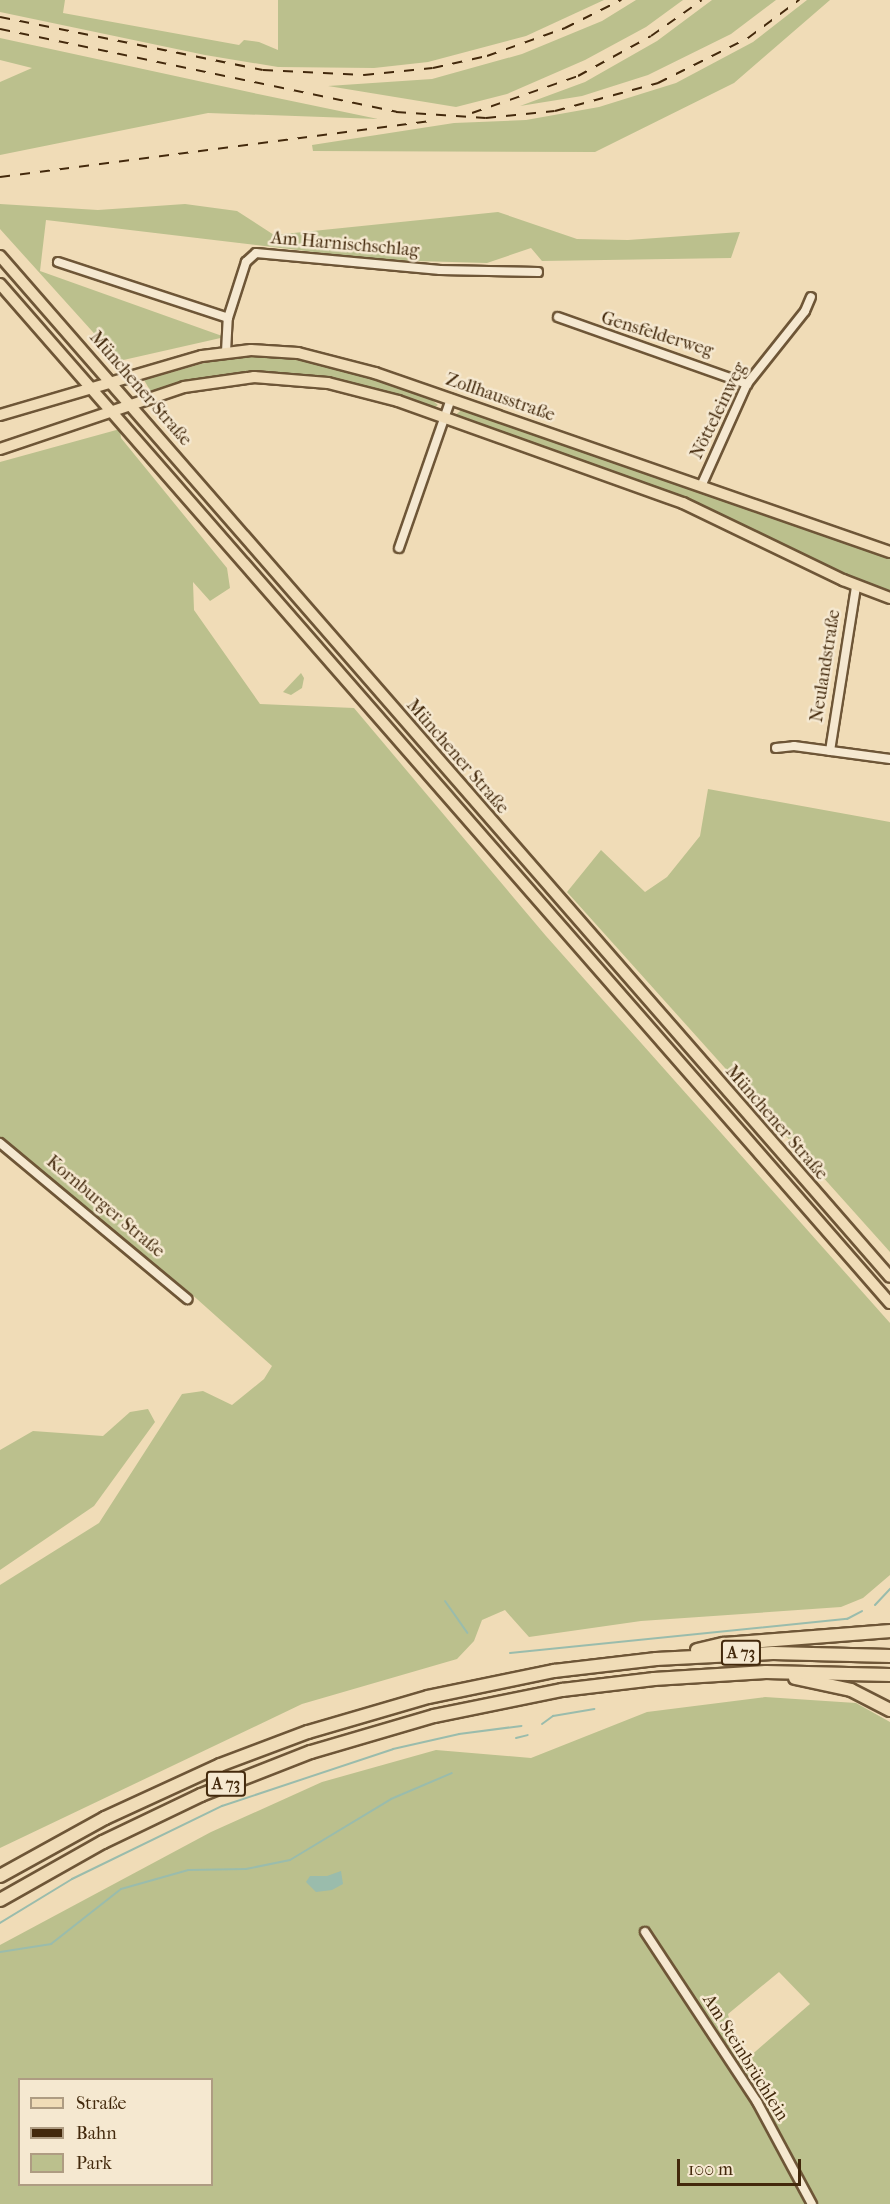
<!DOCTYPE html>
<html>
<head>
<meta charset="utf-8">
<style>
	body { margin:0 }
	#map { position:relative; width:890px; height:2204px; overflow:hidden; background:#f0dcb7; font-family:"IM FELL French Canon",serif }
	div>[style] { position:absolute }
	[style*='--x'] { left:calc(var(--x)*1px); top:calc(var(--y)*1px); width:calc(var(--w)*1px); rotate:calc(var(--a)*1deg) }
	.green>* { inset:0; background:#bbc08d }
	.water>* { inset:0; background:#9abcac }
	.stream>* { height:2px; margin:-1px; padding:0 1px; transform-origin:1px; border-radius:1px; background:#9abcac }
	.roads { filter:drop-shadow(2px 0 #6e5637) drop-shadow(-2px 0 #6e5637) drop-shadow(0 2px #6e5637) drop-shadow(0 -2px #6e5637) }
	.minor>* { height:8px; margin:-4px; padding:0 4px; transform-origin:4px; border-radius:4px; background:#f5e8d0 }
	.major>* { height:10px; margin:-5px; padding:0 5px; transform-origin:5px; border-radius:5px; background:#f0dcb7 }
	.highway>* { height:12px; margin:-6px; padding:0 6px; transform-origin:6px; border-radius:6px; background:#f0dcb7 }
	.rail>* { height:2px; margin-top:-1px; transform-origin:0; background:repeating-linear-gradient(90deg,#43290c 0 10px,transparent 0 20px) }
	span { translate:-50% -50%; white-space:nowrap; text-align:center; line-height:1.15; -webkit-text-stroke:5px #f5e8d0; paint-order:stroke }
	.shield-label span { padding:2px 4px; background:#f5e8d0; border:2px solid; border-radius:4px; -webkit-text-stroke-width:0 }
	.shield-label { font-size:16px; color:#43290c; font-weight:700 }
	.street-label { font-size:18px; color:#43290c }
	.legend { position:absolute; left:18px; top:2078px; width:195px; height:108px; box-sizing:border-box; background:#f5e8d0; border:2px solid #ae9c82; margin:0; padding:8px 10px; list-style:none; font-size:18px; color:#43290c }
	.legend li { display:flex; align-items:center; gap:12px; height:30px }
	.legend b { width:30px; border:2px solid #ae9c82 }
	.scale { position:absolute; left:677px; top:2159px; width:124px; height:27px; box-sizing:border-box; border:3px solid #43290c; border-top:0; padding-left:8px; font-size:18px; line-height:21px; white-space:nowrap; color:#43290c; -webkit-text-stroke:4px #f5e8d0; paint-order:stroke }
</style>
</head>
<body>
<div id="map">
	<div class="green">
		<i style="clip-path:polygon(0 0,65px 0,63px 13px,239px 45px,244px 40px,259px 42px,278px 50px,278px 0,604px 0,526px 36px,428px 62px,374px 68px,278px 67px,205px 55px,0 12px)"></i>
		<i style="clip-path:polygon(636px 0,683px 0,646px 27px,585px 60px,507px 94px,456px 107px,328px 86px,432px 79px,522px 54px,602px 21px)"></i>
		<i style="clip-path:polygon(712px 0,776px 0,731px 34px,648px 75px,582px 96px,520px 106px,585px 82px,657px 41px)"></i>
		<i style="clip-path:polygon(807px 0,830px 0,734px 83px,595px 152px,313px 151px,312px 145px,454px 123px,526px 120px,599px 107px,676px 83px,753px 42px)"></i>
		<i style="clip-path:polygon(0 38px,258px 94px,378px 119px,208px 113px,0 155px,0 82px,32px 68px,0 60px)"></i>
		<i style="clip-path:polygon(0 204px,98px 210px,185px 204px,237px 211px,274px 235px,498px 212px,577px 239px,628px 240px,740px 232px,731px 258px,542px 261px,531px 248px,487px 263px,381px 260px,46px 220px,40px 271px,225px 337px,119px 361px,0 229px)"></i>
		<i style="clip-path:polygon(266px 354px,307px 360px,369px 376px,428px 397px,438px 405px,431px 410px,364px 389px,241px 375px,151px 392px,144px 380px,229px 356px)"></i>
		<i style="clip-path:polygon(464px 408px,890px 556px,890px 597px,724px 521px,453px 417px)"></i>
		<i style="clip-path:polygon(120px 429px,121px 438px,227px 568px,230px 588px,210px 601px,193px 582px,194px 610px,260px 704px,354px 708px,546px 936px,890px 1323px,890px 1575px,863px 1598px,841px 1607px,641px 1621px,529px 1637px,505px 1610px,482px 1620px,474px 1641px,457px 1659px,302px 1704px,0 1848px,0 1585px,99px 1523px,182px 1394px,203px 1391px,232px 1405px,264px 1379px,272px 1366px,188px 1291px,0 1139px,0 462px)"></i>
		<i style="clip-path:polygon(301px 673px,304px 678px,302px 688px,291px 695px,283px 692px)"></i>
		<i style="clip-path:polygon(708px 789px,890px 822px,890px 1252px,567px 892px,601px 850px,645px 892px,667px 877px,700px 836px)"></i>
		<i style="clip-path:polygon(148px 1409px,155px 1422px,94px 1506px,0 1570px,0 1450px,33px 1431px,103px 1436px,130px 1412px)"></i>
		<i style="clip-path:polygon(evenodd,765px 1697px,856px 1703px,890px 1722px,890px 2204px,0 2204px,0 1945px,211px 1832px,322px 1782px,436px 1750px,531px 1758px,647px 1712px,765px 1697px,779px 1972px,810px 2004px,748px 2058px,734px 2039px,728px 2014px,779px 1972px,765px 1697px,20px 2080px,212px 2080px,212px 2184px,20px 2184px,20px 2080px)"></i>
	</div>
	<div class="water">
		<i style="clip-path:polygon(341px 1871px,343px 1884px,332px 1890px,316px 1892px,306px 1882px,310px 1876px,327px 1876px)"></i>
	</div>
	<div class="stream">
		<i style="--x:445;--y:1601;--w:39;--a:55"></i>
		<i style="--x:875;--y:1605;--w:22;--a:-47"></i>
		<i style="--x:510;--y:1653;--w:339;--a:-5.8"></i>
		<i style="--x:847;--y:1619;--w:17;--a:-28"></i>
		<i style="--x:542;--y:1724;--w:14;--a:-36"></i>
		<i style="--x:553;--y:1716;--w:42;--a:-9.7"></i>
		<i style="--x:516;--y:1738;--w:12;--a:-14"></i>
		<i style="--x:0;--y:1923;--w:84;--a:-31.4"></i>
		<i style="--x:72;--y:1879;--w:167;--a:-26"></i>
		<i style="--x:222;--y:1806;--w:180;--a:-18.4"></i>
		<i style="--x:393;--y:1749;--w:68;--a:-12.8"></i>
		<i style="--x:459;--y:1734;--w:63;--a:-7.4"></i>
		<i style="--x:0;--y:1952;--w:52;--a:-8.9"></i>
		<i style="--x:51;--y:1944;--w:89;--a:-38.2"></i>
		<i style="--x:121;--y:1889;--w:70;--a:-15.8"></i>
		<i style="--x:188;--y:1870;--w:58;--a:-1"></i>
		<i style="--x:246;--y:1869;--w:45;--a:-11.6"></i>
		<i style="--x:290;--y:1860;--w:118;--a:-31.1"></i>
		<i style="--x:391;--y:1799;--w:66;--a:-23.1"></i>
	</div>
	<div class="roads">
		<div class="minor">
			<i style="--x:58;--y:262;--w:179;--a:18.2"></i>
			<i style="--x:558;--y:317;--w:201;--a:19.5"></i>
			<i style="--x:226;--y:352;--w:34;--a:-87"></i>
			<i style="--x:228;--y:318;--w:59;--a:-72.2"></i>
			<i style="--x:246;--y:262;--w:13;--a:-42"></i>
			<i style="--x:256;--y:253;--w:185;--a:5.3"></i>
			<i style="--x:440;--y:270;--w:98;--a:1.2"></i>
			<i style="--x:702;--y:484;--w:110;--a:-65.8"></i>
			<i style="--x:747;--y:384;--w:93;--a:-51.5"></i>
			<i style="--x:805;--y:311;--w:15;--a:-67"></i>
			<i style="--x:399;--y:548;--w:158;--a:-70.8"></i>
			<i style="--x:776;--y:748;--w:18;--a:-6"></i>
			<i style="--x:794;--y:746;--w:97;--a:7.7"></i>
			<i style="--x:830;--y:751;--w:166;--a:-81"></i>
			<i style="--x:0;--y:1143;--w:244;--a:39.8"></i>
			<i style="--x:645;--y:1932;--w:204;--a:56.6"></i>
			<i style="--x:757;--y:2102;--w:116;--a:61.7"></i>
		</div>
		<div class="major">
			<i style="--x:0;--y:256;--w:1354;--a:48.92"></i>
			<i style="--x:0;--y:284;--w:1353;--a:48.87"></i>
			<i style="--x:0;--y:415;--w:210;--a:-16.3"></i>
			<i style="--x:202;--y:356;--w:49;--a:-7"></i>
			<i style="--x:251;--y:350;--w:47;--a:3.7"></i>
			<i style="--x:298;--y:353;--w:80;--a:14.6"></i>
			<i style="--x:375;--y:373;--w:545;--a:19.17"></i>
			<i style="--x:0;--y:449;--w:194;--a:-18.6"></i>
			<i style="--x:184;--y:387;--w:71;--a:-8.1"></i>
			<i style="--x:254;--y:377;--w:74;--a:4.6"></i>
			<i style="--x:328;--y:383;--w:72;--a:14.4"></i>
			<i style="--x:398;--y:401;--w:303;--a:19.7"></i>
			<i style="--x:683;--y:503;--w:178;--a:25.7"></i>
			<i style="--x:843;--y:580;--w:50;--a:21"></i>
		</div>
		<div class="highway">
			<i style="--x:697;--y:1650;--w:28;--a:-13"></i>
			<i style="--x:724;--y:1644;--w:167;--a:-4.5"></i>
			<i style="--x:795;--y:1678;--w:57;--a:12.1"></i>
			<i style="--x:851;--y:1690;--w:44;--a:27.1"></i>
			<i style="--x:0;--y:1876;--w:120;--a:-28.9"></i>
			<i style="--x:105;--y:1818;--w:127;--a:-24.7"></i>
			<i style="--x:220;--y:1765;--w:94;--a:-20.6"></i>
			<i style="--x:308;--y:1732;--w:125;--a:-16.3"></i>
			<i style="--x:428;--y:1697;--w:129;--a:-11.7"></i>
			<i style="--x:554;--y:1671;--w:103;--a:-6.7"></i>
			<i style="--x:656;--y:1659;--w:117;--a:-2.9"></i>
			<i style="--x:773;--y:1653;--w:117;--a:1.5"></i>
			<i style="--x:0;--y:1900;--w:118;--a:-29.4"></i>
			<i style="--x:103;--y:1842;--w:109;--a:-25.6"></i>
			<i style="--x:201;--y:1795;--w:118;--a:-21.4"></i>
			<i style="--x:311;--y:1752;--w:128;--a:-16.3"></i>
			<i style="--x:434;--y:1716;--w:131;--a:-11.5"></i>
			<i style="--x:562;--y:1690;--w:93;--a:-6.8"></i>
			<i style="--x:654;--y:1679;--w:112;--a:-3.6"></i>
			<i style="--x:766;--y:1672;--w:124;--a:1.4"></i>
		</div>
	</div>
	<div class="rail">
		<i style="--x:0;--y:17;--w:268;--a:11.4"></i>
		<i style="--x:263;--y:70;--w:101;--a:2.8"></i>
		<i style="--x:364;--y:75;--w:69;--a:-5.8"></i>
		<i style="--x:433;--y:68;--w:55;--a:-12.5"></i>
		<i style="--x:487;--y:56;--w:83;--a:-19.7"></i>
		<i style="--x:565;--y:28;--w:63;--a:-26.6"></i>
		<i style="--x:0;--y:29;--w:405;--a:11.8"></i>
		<i style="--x:396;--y:112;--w:90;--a:3.8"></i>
		<i style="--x:486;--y:118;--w:69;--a:-5.8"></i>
		<i style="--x:555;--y:111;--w:107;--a:-15.2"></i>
		<i style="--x:658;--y:83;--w:101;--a:-26.6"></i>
		<i style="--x:748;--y:38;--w:64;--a:-36.7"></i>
		<i style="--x:472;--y:113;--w:112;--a:-19.2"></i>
		<i style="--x:578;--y:76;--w:83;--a:-28.7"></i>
		<i style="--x:651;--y:36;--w:62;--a:-35.2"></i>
		<i style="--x:0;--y:177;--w:438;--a:-7.4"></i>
	</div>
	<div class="shield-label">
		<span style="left:741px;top:1653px">A 73</span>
		<span style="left:226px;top:1784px">A 73</span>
	</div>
	<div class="street-label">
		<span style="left:345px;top:245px;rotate:5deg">Am Harnischschlag</span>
		<span style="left:657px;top:335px;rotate:17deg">Gensfelderweg</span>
		<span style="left:140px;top:389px;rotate:49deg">Münchener Straße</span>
		<span style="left:500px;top:398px;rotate:19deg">Zollhausstraße</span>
		<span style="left:719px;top:411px;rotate:-64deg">Nötteleinweg</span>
		<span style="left:826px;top:666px;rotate:-81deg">Neulandstraße</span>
		<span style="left:457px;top:757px;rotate:49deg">Münchener Straße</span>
		<span style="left:776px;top:1123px;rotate:49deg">Münchener Straße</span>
		<span style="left:105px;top:1207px;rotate:40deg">Kornburger Straße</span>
		<span style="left:745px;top:2058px;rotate:58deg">Am Steinbrüchlein</span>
	</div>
	<ul class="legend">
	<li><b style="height:8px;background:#f0dcb7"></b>Straße</li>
	<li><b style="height:8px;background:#43290c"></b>Bahn</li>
	<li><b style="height:16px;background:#bbc08d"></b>Park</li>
	</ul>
	<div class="scale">100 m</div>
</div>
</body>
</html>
